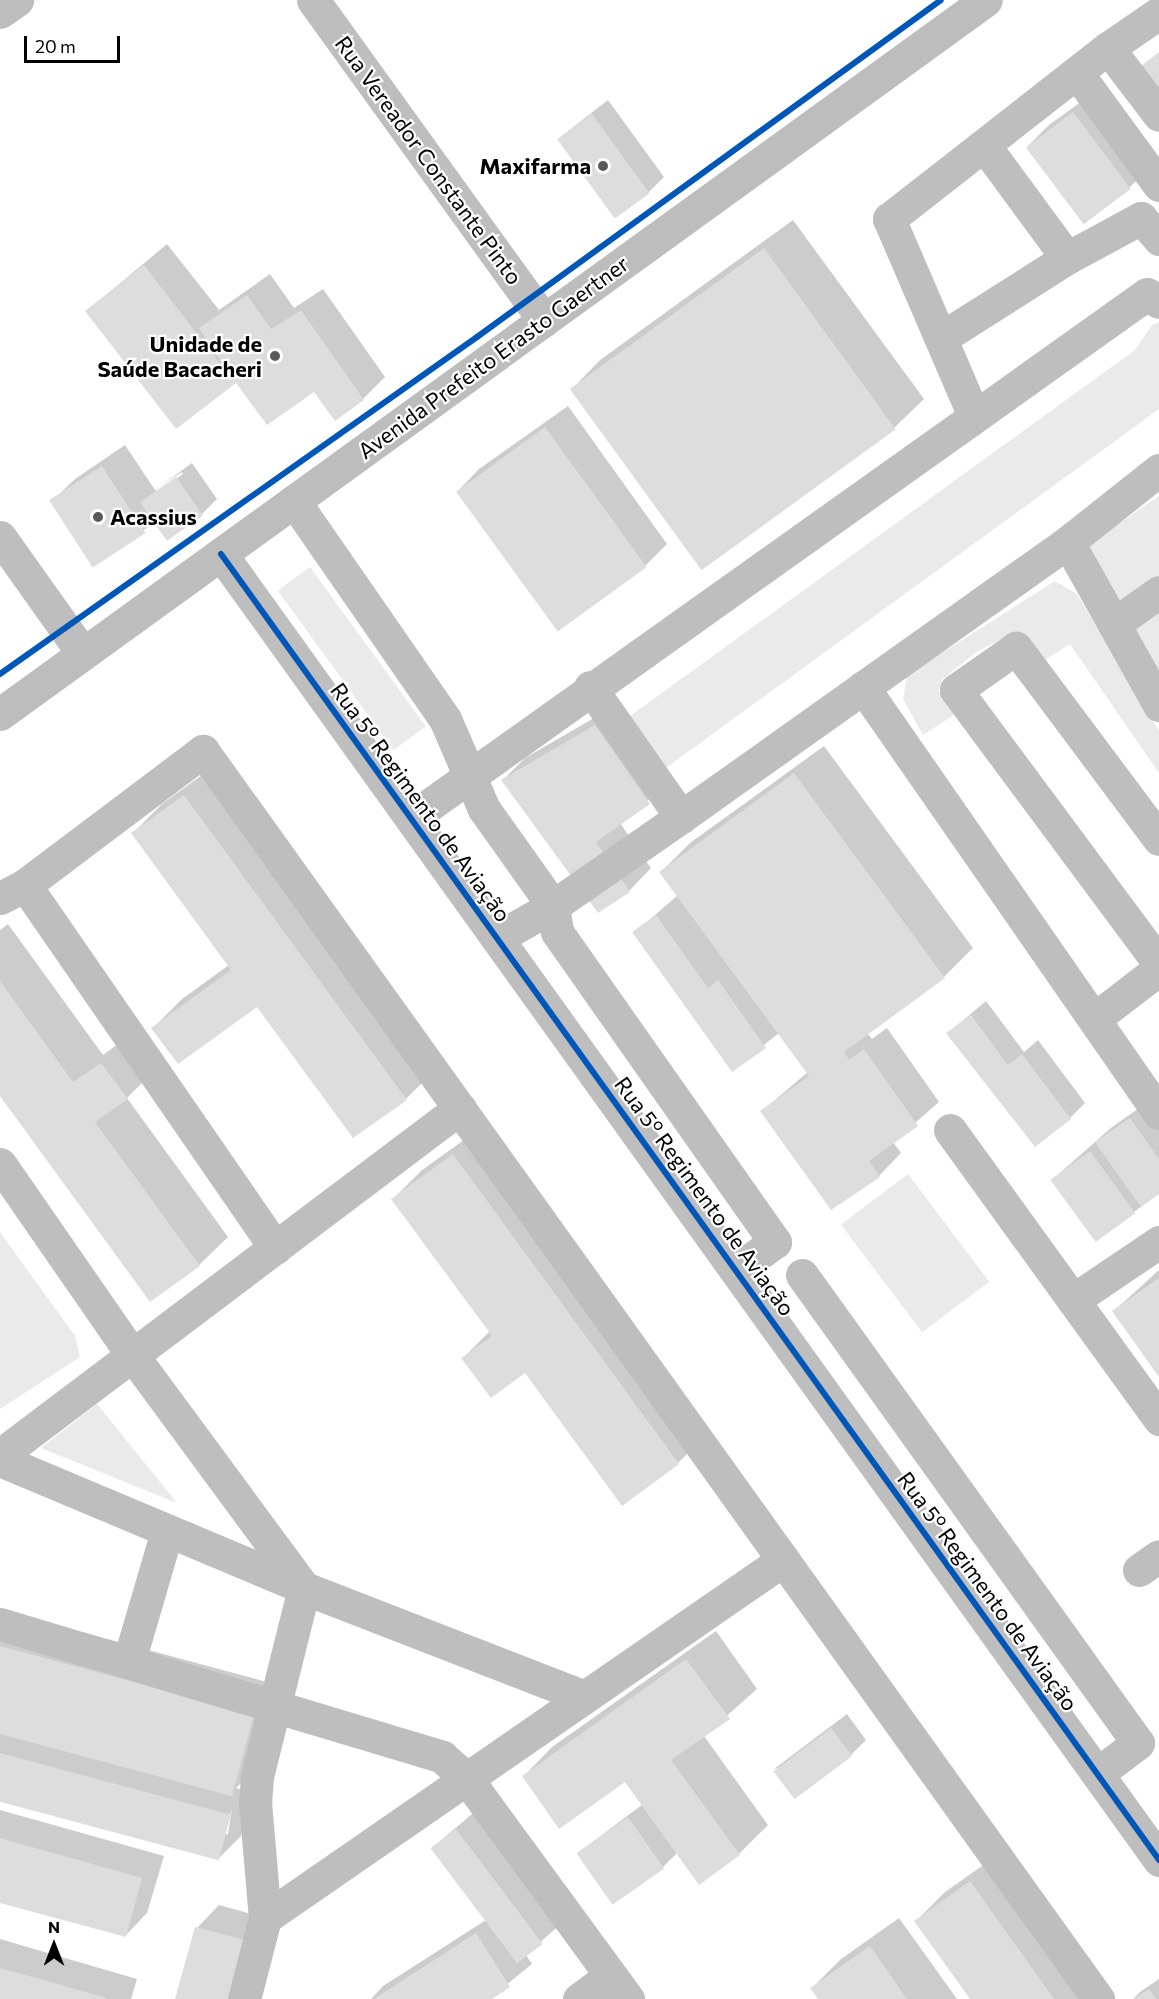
<!DOCTYPE html>
<html>
<head>
<meta charset="utf-8">
<style>
	body { margin:0 }
	#map { position:relative; width:1159px; height:1999px; overflow:hidden; background:#fff; font-family:Commissioner,sans-serif }
	div>[style] { position:absolute }
	[style*='--x'] { left:calc(var(--x)*1px); top:calc(var(--y)*1px); width:calc(var(--w)*1px); rotate:calc(var(--a)*1deg) }
	.green>* { inset:0; background:#eaeaea; transform-origin:0 0 }
	.shadow>* { inset:0; background:#0003 }
	.building>* { inset:0; background:#ddd; transform-origin:0 0 }
	.minor>* { height:33px; margin:-16.5px; padding:0 16.5px; transform-origin:16.5px; border-radius:16.5px; background:#bebebe }
	.major>* { height:33px; margin:-16.5px; padding:0 16.5px; transform-origin:16.5px; border-radius:16.5px; background:#bdbdbd }
	.cycleway>* { height:6px; margin:-3px; padding:0 3px; transform-origin:3px; border-radius:3px; background:#0057b8 }
	.dots>* { width:16px; height:16px; translate:-50% -50%; box-sizing:border-box; border:3px solid #fff; border-radius:50% }
	span { translate:-50% -50%; white-space:nowrap; text-align:center; line-height:1.15; -webkit-text-stroke:4.5px #fff; paint-order:stroke }
	.street-label { font-size:22px; color:#000 }
	.poi-label { font-size:22px; color:#000; font-weight:700 }
	.right { translate:-100% -50%; text-align:right }
	.left { translate:0 -50%; text-align:left }
	.north { position:absolute; left:24px; top:1915px; width:60px; height:60px; -webkit-text-stroke:4px #fff; paint-order:stroke; rotate:0deg; font-size:16px; font-weight:700; line-height:24px; text-align:center; color:#000 }
	.north::after { content:''; display:block; margin:auto; width:21px; height:27px; background:#000; clip-path:polygon(50% 0,100% 100%,50% 72%,0 100%) }
	.scale { position:absolute; left:24px; top:36px; width:96px; height:27px; box-sizing:border-box; border:3px solid #000; border-top:0; padding-left:8px; font-size:18px; line-height:21px; white-space:nowrap; color:#000; -webkit-text-stroke:4px #fff; paint-order:stroke }
</style>
</head>
<body>
<div id="map">
	<div class="green">
		<i style="clip-path:polygon(1159px 322px,1159px 409px,663px 770px,626px 719px,1135px 350px,1152px 325px)"></i>
		<i style="clip-path:polygon(1159px 496px,1159px 585px,1124px 609px,1082px 549px)"></i>
		<i style="left:310px;top:567px;width:197px;height:40px;rotate:54deg"></i>
		<i style="clip-path:polygon(1055px 581px,1077px 594px,1159px 731px,1159px 773px,1070px 644px,1045px 660px,1030px 638px,1014px 633px,976px 652px,943px 679px,939px 691px,954px 715px,923px 735px,903px 699px,907px 675px)"></i>
		<i style="clip-path:polygon(1159px 605px,1159px 671px,1128px 627px)"></i>
		<i style="left:908px;top:1174px;width:135px;height:84px;rotate:53deg"></i>
		<i style="clip-path:polygon(0 1232px,75px 1336px,80px 1357px,0 1409px)"></i>
		<i style="clip-path:polygon(97px 1404px,177px 1503px,41px 1448px)"></i>
	</div>
	<div class="shadow">
		<i style="clip-path:polygon(1096px 91px,1151px 166px,1129px 188px,1027px 147px,1049px 125px)"></i>
		<i style="clip-path:polygon(608px 100px,664px 177px,649px 192px,558px 139px)"></i>
		<i style="clip-path:polygon(793px 220px,924px 399px,895px 427px,703px 567px,572px 389px,600px 360px)"></i>
		<i style="clip-path:polygon(167px 244px,219px 310px,270px 274px,294px 308px,323px 289px,385px 377px,363px 399px,236px 381px,87px 311px)"></i>
		<i style="clip-path:polygon(568px 406px,667px 544px,645px 566px,457px 492px,479px 469px)"></i>
		<i style="clip-path:polygon(evenodd,125px 445px,155px 490px,192px 463px,217px 499px,202px 514px,155px 522px,95px 565px,52px 501px,75px 479px,125px 445px,182px 472px,183px 474px,156px 493px,156px 489px,182px 472px)"></i>
		<i style="clip-path:polygon(618px 704px,671px 781px,620px 823px,651px 868px,629px 891px,599px 911px,503px 780px,525px 758px)"></i>
		<i style="clip-path:polygon(824px 746px,973px 948px,944px 977px,867px 1033px,872px 1039px,887px 1028px,939px 1102px,893px 1142px,901px 1153px,879px 1176px,762px 1111px,808px 1072px,779px 1033px,732px 1070px,634px 933px,678px 895px,661px 872px,690px 843px)"></i>
		<i style="clip-path:polygon(213px 767px,435px 1070px,406px 1099px,258px 1005px,153px 1028px,182px 999px,229px 965px,133px 833px,162px 804px)"></i>
		<i style="clip-path:polygon(8px 924px,103px 1055px,130px 1035px,156px 1069px,127px 1098px,228px 1237px,199px 1265px,0 1093px,0 930px)"></i>
		<i style="clip-path:polygon(986px 1001px,1024px 1052px,1038px 1040px,1085px 1103px,1070px 1118px,948px 1033px)"></i>
		<i style="clip-path:polygon(1145px 1104px,1159px 1123px,1159px 1193px,1134px 1212px,1052px 1180px,1112px 1127px)"></i>
		<i style="clip-path:polygon(482px 1127px,707px 1434px,678px 1463px,622px 1503px,526px 1371px,463px 1358px,490px 1331px,393px 1199px,422px 1170px)"></i>
		<i style="clip-path:polygon(1159px 1270px,1159px 1375px,1114px 1311px)"></i>
		<i style="clip-path:polygon(evenodd,11px 1613px,282px 1686px,261px 1763px,236px 1788px,253px 1793px,241px 1836px,219px 1858px,0 1799px,0 1623px,11px 1613px,232px 1808px,228px 1834px,225px 1834px,232px 1808px)"></i>
		<i style="clip-path:polygon(716px 1631px,757px 1689px,704px 1736px,768px 1825px,739px 1854px,677px 1853px,663px 1867px,578px 1853px,643px 1804px,625px 1780px,524px 1776px,552px 1747px)"></i>
		<i style="clip-path:polygon(847px 1714px,866px 1740px,851px 1755px,774px 1769px)"></i>
		<i style="clip-path:polygon(479px 1808px,564px 1921px,526px 1955px,532px 1964px,489px 1999px,371px 1999px,383px 1986px,486px 1920px,432px 1848px)"></i>
		<i style="clip-path:polygon(0 1810px,164px 1856px,147px 1913px,125px 1936px,0 1901px)"></i>
		<i style="clip-path:polygon(999px 1854px,1103px 1999px,972px 1999px,916px 1921px,945px 1892px)"></i>
		<i style="clip-path:polygon(219px 1905px,270px 1919px,176px 1999px,197px 1928px)"></i>
		<i style="clip-path:polygon(899px 1918px,957px 1999px,820px 1999px,812px 1988px,841px 1959px)"></i>
		<i style="clip-path:polygon(0 1939px,137px 1979px,131px 1999px,0 1999px)"></i>
		<i style="clip-path:polygon(1159px 1979px,1159px 1999px,1133px 1999px,1140px 1992px)"></i>
	</div>
	<div class="building">
		<i style="clip-path:polygon(1159px 52px,1159px 91px,1141px 66px)"></i>
		<i style="left:1073px;top:112px;width:96px;height:59px;rotate:53deg"></i>
		<i style="left:592px;top:114px;width:98px;height:43px;rotate:54deg"></i>
		<i style="left:764px;top:248px;width:224px;height:240px;rotate:54deg"></i>
		<i style="clip-path:polygon(144px 265px,232px 379px,199px 328px,247px 295px,271px 329px,301px 310px,364px 400px,335px 421px,314px 392px,267px 425px,236px 383px,176px 429px,85px 311px)"></i>
		<i style="left:545px;top:427px;width:173px;height:110px;rotate:54deg"></i>
		<i style="left:102px;top:466px;width:80px;height:63px;rotate:57deg"></i>
		<i style="left:176px;top:477px;width:47px;height:44px;rotate:55deg"></i>
		<i style="clip-path:polygon(595px 725px,650px 804px,596px 842px,630px 892px,598px 913px,501px 780px)"></i>
		<i style="clip-path:polygon(794px 773px,945px 978px,844px 1052px,849px 1060px,864px 1049px,918px 1126px,869px 1161px,880px 1177px,831px 1210px,760px 1111px,809px 1076px,659px 872px)"></i>
		<i style="clip-path:polygon(184px 795px,407px 1100px,353px 1138px,257px 1007px,178px 1064px,151px 1028px,231px 970px,131px 833px)"></i>
		<i style="clip-path:polygon(656px 915px,708px 988px,718px 980px,766px 1048px,732px 1072px,632px 932px)"></i>
		<i style="clip-path:polygon(0 981px,73px 1082px,101px 1063px,128px 1099px,95px 1122px,200px 1266px,150px 1302px,0 1096px)"></i>
		<i style="clip-path:polygon(971px 1015px,1008px 1065px,1022px 1054px,1071px 1119px,1035px 1147px,946px 1033px)"></i>
		<i style="clip-path:polygon(1130px 1118px,1159px 1159px,1159px 1194px,1141px 1207px,1095px 1142px)"></i>
		<i style="left:1090px;top:1151px;width:77px;height:49px;rotate:54deg"></i>
		<i style="clip-path:polygon(453px 1154px,679px 1464px,622px 1506px,525px 1373px,491px 1398px,461px 1358px,492px 1336px,391px 1199px)"></i>
		<i style="clip-path:polygon(1159px 1278px,1159px 1377px,1112px 1311px)"></i>
		<i style="left:0;top:1646px;width:263px;height:85px;rotate:15deg"></i>
		<i style="clip-path:polygon(686px 1659px,730px 1719px,671px 1760px,740px 1855px,699px 1885px,625px 1782px,559px 1829px,522px 1776px)"></i>
		<i style="left:831px;top:1728px;width:35px;height:72px;rotate:53deg"></i>
		<i style="left:0;top:1753px;width:239px;height:47px;rotate:15deg"></i>
		<i style="left:628px;top:1817px;width:63px;height:63px;rotate:55deg"></i>
		<i style="left:456px;top:1829px;width:144px;height:32px;rotate:53deg"></i>
		<i style="clip-path:polygon(0 1838px,142px 1878px,126px 1937px,0 1903px)"></i>
		<i style="clip-path:polygon(970px 1881px,1054px 1999px,970px 1999px,914px 1921px)"></i>
		<i style="clip-path:polygon(195px 1927px,249px 1941px,233px 1999px,175px 1999px)"></i>
		<i style="clip-path:polygon(476px 1933px,510px 1987px,492px 1999px,374px 1999px)"></i>
		<i style="clip-path:polygon(870px 1946px,907px 1999px,818px 1999px,810px 1988px)"></i>
		<i style="clip-path:polygon(0 1968px,107px 1998px,106px 1999px,0 1999px)"></i>
		<i style="clip-path:polygon(1149px 1989px,1156px 1999px,1134px 1999px)"></i>
	</div>
	<div class="minor">
		<i style="--x:313;--y:0;--w:395;--a:54.2"></i>
		<i style="--x:1159;--y:13;--w:62;--a:145.5"></i>
		<i style="--x:1108;--y:48;--w:84;--a:52.7"></i>
		<i style="--x:1077;--y:73;--w:139;--a:53.8"></i>
		<i style="--x:984;--y:145;--w:140;--a:53.7"></i>
		<i style="--x:1067;--y:258;--w:84;--a:-28.4"></i>
		<i style="--x:1141;--y:218;--w:28;--a:49"></i>
		<i style="--x:941;--y:338;--w:149;--a:-32.4"></i>
		<i style="--x:974;--y:416;--w:215;--a:-113.3"></i>
		<i style="--x:889;--y:219;--w:278;--a:-38"></i>
		<i style="--x:294;--y:501;--w:265;--a:55.3"></i>
		<i style="--x:445;--y:719;--w:98;--a:66.6"></i>
		<i style="--x:484;--y:809;--w:119;--a:54.6"></i>
		<i style="--x:553;--y:906;--w:26;--a:81"></i>
		<i style="--x:557;--y:932;--w:379;--a:54.9"></i>
		<i style="--x:775;--y:1242;--w:48;--a:144.3"></i>
		<i style="--x:0;--y:537;--w:143;--a:54.6"></i>
		<i style="--x:1068;--y:542;--w:187;--a:60.8"></i>
		<i style="--x:221;--y:554;--w:1608;--a:54.31"></i>
		<i style="--x:1114;--y:624;--w:55;--a:-35.4"></i>
		<i style="--x:590;--y:687;--w:159;--a:55"></i>
		<i style="--x:863;--y:687;--w:519;--a:55.21"></i>
		<i style="--x:411;--y:818;--w:903;--a:-35.45"></i>
		<i style="--x:1147;--y:294;--w:14;--a:34"></i>
		<i style="--x:1159;--y:839;--w:239;--a:-126.8"></i>
		<i style="--x:1016;--y:648;--w:73;--a:145"></i>
		<i style="--x:956;--y:690;--w:340;--a:53.4"></i>
		<i style="--x:25;--y:885;--w:441;--a:55.4"></i>
		<i style="--x:0;--y:898;--w:28;--a:-27"></i>
		<i style="--x:25;--y:885;--w:223;--a:-37"></i>
		<i style="--x:203;--y:751;--w:1536;--a:54.35"></i>
		<i style="--x:497;--y:938;--w:64;--a:-29.7"></i>
		<i style="--x:553;--y:906;--w:156;--a:-34.8"></i>
		<i style="--x:681;--y:817;--w:475;--a:-35.4"></i>
		<i style="--x:1068;--y:542;--w:116;--a:-38.4"></i>
		<i style="--x:1094;--y:1019;--w:82;--a:-37.6"></i>
		<i style="--x:950;--y:1130;--w:357;--a:54.1"></i>
		<i style="--x:0;--y:1164;--w:234;--a:55.3"></i>
		<i style="--x:133;--y:1356;--w:288;--a:53.6"></i>
		<i style="--x:304;--y:1588;--w:194;--a:104"></i>
		<i style="--x:257;--y:1776;--w:26;--a:94"></i>
		<i style="--x:255;--y:1802;--w:116;--a:85.1"></i>
		<i style="--x:265;--y:1918;--w:84;--a:104.5"></i>
		<i style="--x:802;--y:1275;--w:576;--a:54.32"></i>
		<i style="--x:1138;--y:1743;--w:51;--a:142.9"></i>
		<i style="--x:1073;--y:1300;--w:104;--a:-34"></i>
		<i style="--x:0;--y:1455;--w:576;--a:-37.03"></i>
		<i style="--x:0;--y:1460;--w:330;--a:22.8"></i>
		<i style="--x:304;--y:1588;--w:301;--a:21.2"></i>
		<i style="--x:1139;--y:1570;--w:24;--a:-35"></i>
		<i style="--x:0;--y:1624;--w:462;--a:16.7"></i>
		<i style="--x:442;--y:1757;--w:33;--a:41"></i>
		<i style="--x:467;--y:1779;--w:273;--a:53.8"></i>
		<i style="--x:129;--y:1661;--w:135;--a:-73.7"></i>
		<i style="--x:265;--y:1918;--w:630;--a:-34.65"></i>
		<i style="--x:579;--y:1999;--w:39;--a:-36"></i>
	</div>
	<div class="major">
		<i style="--x:0;--y:12;--w:21;--a:-35"></i>
		<i style="--x:0;--y:714;--w:1217;--a:-35.91"></i>
	</div>
	<div class="cycleway">
		<i style="--x:221;--y:554;--w:1608;--a:54.31"></i>
		<i style="--x:0;--y:674;--w:584;--a:-35.24"></i>
		<i style="--x:477;--y:337;--w:573;--a:-35.99"></i>
	</div>
	<div class="dots">
		<i style="left:603px;top:166px;background:#595959"></i>
		<i style="left:275px;top:356px;background:#595959"></i>
		<i style="left:98px;top:517px;background:#595959"></i>
	</div>
	<div class="street-label">
		<span style="left:429px;top:160px;rotate:54deg">Rua Vereador Constante Pinto</span>
		<span style="left:493px;top:357px;rotate:-36deg">Avenida Prefeito Erasto Gaertner</span>
		<span style="left:421px;top:802px;rotate:54deg">Rua 5º Regimento de Aviação</span>
		<span style="left:705px;top:1196px;rotate:54deg">Rua 5º Regimento de Aviação</span>
		<span style="left:988px;top:1591px;rotate:54deg">Rua 5º Regimento de Aviação</span>
	</div>
	<div class="poi-label">
		<span class="right" style="left:591px;top:166px">Maxifarma</span>
		<span class="right" style="left:262px;top:356px">Unidade de<br>Saúde Bacacheri</span>
		<span class="left" style="left:110px;top:517px">Acassius</span>
	</div>
	<div class="north">N</div>
	<div class="scale">20 m</div>
</div>
</body>
</html>
